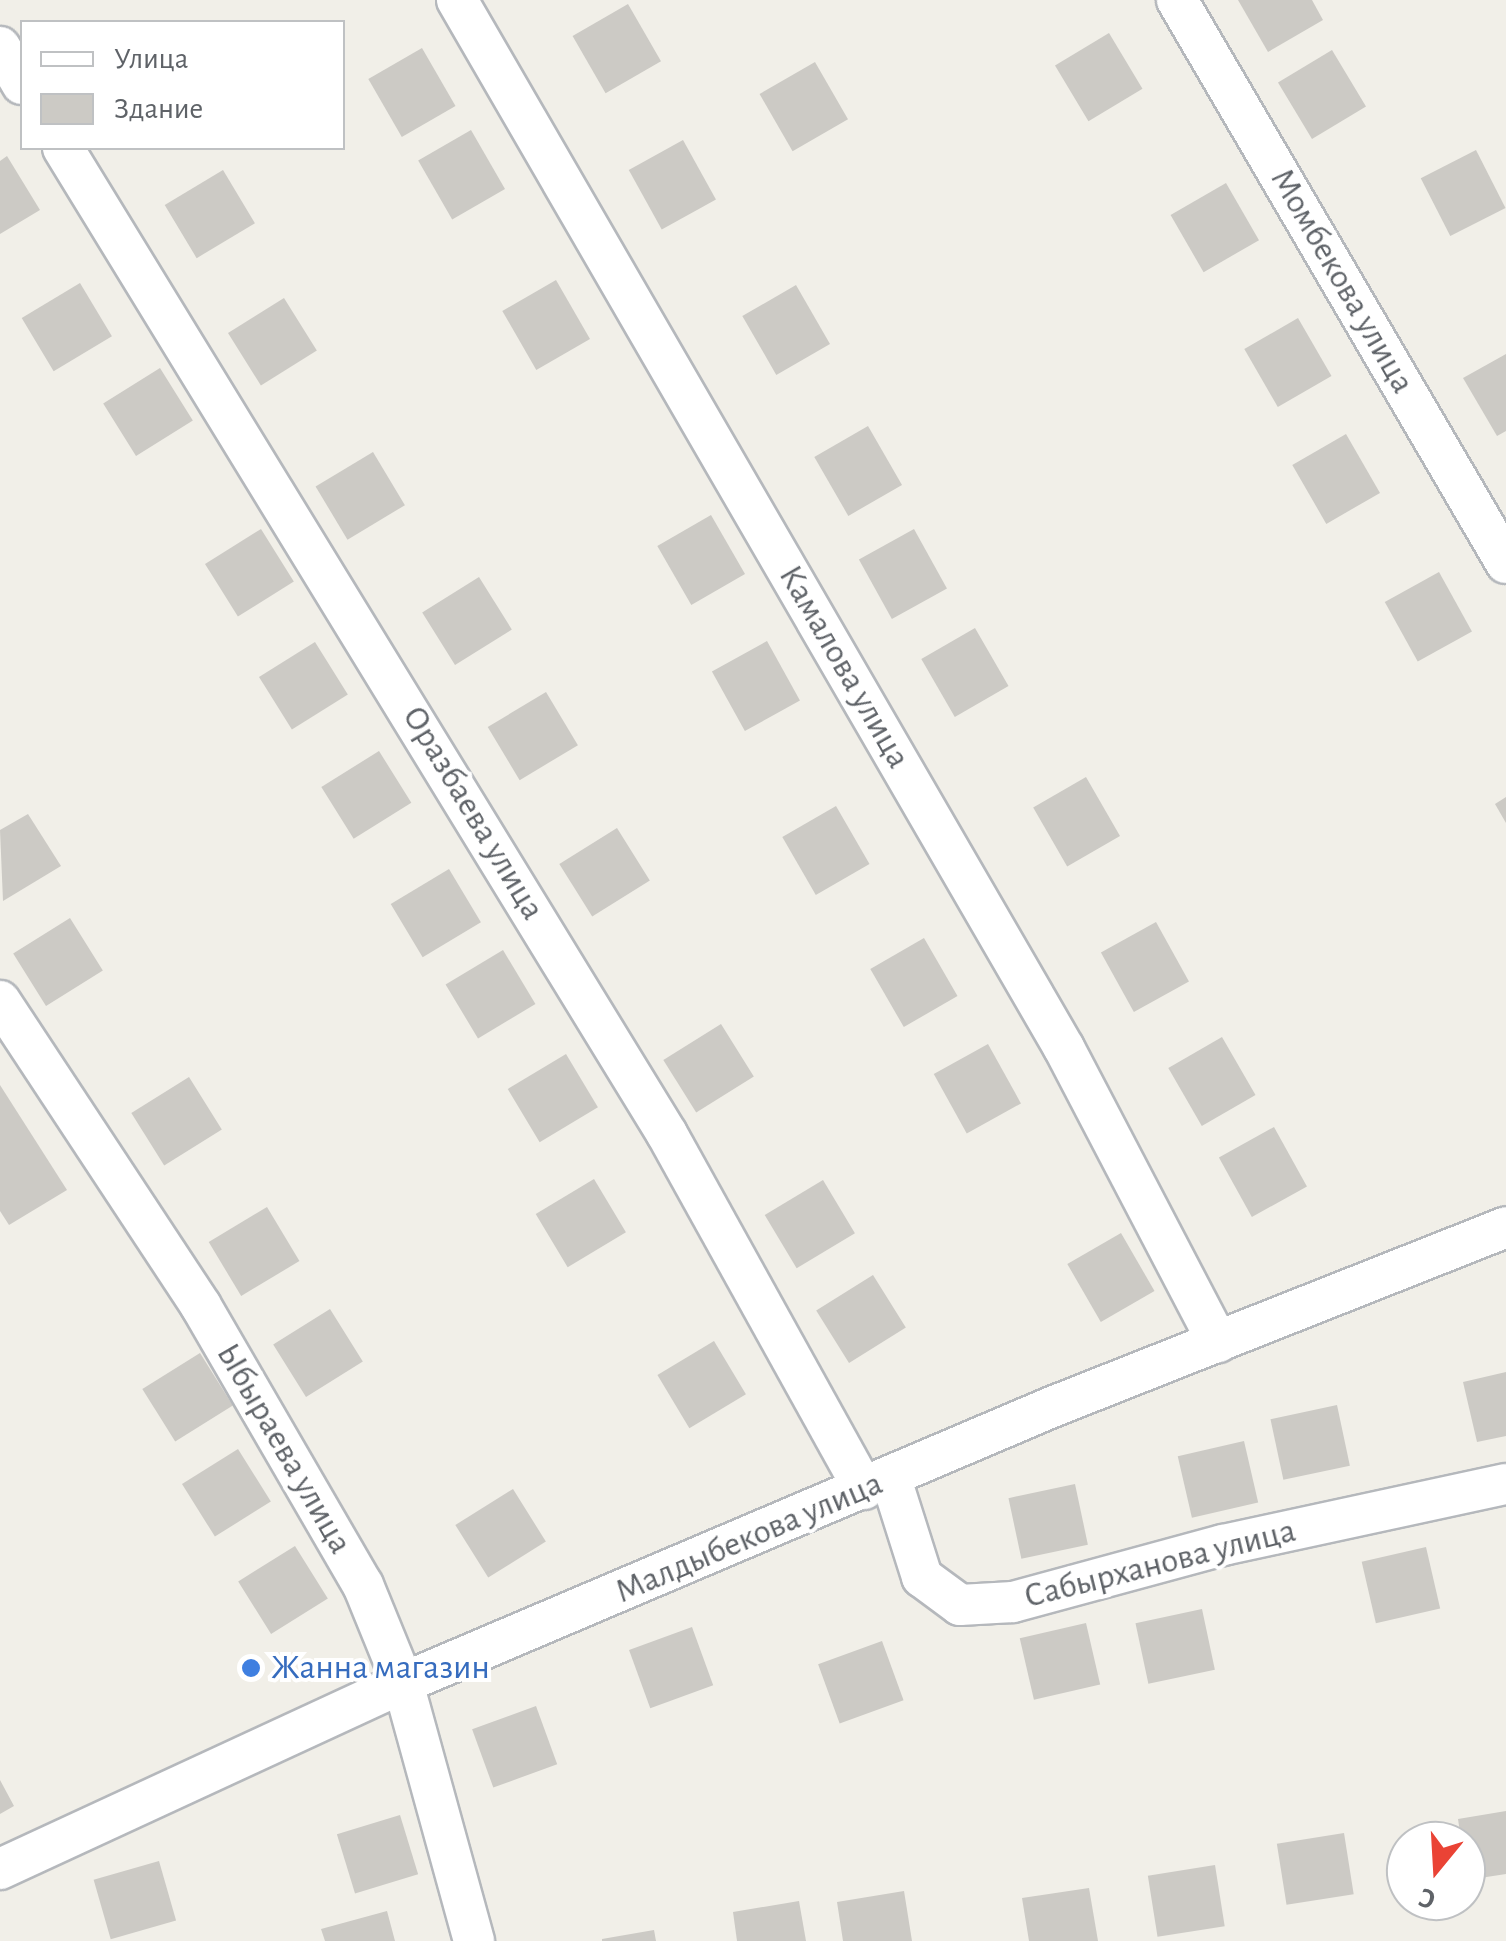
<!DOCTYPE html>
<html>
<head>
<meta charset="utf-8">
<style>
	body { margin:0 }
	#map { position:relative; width:1506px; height:1941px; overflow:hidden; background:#f1efe8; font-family:"Alegreya Sans",sans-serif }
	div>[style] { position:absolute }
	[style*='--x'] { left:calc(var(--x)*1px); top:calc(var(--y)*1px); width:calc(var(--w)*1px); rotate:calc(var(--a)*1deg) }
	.building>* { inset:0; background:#cccac5; transform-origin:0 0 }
	.roads { filter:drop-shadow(2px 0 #b5b8bc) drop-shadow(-2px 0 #b5b8bc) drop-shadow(0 2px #b5b8bc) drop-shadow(0 -2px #b5b8bc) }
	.minor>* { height:40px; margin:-20px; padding:0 20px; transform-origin:20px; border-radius:20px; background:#fff }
	.dots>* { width:28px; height:28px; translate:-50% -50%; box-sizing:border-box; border:5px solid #fff; border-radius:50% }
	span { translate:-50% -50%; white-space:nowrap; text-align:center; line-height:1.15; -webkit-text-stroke:8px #fff; paint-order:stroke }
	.street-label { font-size:35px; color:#5f6368 }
	.shop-label { font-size:35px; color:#366cbe }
	.left { translate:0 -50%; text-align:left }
	.legend { position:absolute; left:20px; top:20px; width:325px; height:130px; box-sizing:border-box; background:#fff; border:2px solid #bfc1c3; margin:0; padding:12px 18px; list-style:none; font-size:30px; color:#5f6368 }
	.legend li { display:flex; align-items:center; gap:20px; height:50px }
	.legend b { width:50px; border:2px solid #bfc1c3 }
	.north { position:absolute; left:1386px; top:1821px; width:100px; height:100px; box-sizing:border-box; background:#fff; border:2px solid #bfc1c3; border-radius:50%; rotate:198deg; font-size:28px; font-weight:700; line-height:40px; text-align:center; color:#5f6368 }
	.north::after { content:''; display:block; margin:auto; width:35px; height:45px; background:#ea4335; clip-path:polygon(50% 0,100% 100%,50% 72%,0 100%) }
</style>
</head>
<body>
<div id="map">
	<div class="building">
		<i style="clip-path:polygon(1238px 0,1312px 0,1323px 20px,1268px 52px)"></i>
		<i style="left:628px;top:4px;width:66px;height:64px;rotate:60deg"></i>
		<i style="left:1109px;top:33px;width:65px;height:63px;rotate:59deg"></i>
		<i style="left:422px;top:48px;width:67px;height:62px;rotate:60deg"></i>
		<i style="left:1332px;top:50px;width:66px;height:63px;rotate:59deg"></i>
		<i style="left:815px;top:62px;width:66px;height:64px;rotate:60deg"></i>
		<i style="left:471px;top:130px;width:68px;height:61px;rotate:60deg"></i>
		<i style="left:683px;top:140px;width:68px;height:62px;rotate:61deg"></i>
		<i style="left:1476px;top:150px;width:65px;height:62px;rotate:63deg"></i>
		<i style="clip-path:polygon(7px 156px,40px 210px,0 234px,0 161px)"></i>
		<i style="left:223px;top:170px;width:62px;height:68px;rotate:59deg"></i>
		<i style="left:1226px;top:183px;width:66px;height:64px;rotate:60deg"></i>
		<i style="left:556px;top:280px;width:68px;height:62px;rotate:60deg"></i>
		<i style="left:80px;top:283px;width:62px;height:68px;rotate:59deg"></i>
		<i style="left:796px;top:285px;width:68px;height:62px;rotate:60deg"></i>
		<i style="left:284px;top:298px;width:62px;height:66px;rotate:58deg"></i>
		<i style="left:1298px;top:318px;width:67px;height:62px;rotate:60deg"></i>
		<i style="clip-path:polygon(1506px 354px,1506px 431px,1497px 436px,1463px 378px)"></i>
		<i style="left:160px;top:368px;width:62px;height:67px;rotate:58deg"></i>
		<i style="left:868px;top:426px;width:68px;height:62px;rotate:60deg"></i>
		<i style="left:1346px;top:434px;width:68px;height:62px;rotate:60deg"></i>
		<i style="left:373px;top:452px;width:62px;height:67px;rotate:59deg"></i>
		<i style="left:711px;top:515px;width:68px;height:62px;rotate:60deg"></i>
		<i style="left:261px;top:529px;width:62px;height:66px;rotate:58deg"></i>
		<i style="left:914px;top:529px;width:68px;height:63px;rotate:61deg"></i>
		<i style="left:1439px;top:572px;width:68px;height:62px;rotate:61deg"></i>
		<i style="left:479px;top:577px;width:62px;height:67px;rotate:58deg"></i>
		<i style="left:975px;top:628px;width:67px;height:62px;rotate:60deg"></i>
		<i style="left:767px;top:641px;width:68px;height:63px;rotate:61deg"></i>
		<i style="left:315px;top:642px;width:62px;height:66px;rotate:58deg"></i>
		<i style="left:546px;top:692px;width:62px;height:68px;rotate:59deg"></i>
		<i style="left:379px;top:751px;width:61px;height:68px;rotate:58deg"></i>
		<i style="left:1086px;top:777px;width:68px;height:61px;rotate:60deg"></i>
		<i style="clip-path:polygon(1506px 797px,1506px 823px,1495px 804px)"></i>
		<i style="left:836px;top:806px;width:67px;height:62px;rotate:60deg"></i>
		<i style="clip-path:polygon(28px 814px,61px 866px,3px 901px,0 830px)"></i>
		<i style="left:617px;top:828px;width:62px;height:68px;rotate:58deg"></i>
		<i style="left:449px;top:869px;width:62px;height:68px;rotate:59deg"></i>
		<i style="left:70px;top:918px;width:62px;height:67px;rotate:58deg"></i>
		<i style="left:1156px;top:922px;width:68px;height:63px;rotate:61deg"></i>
		<i style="left:924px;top:938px;width:67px;height:62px;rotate:60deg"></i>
		<i style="left:503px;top:950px;width:63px;height:67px;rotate:59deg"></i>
		<i style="left:721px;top:1024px;width:62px;height:68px;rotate:58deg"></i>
		<i style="left:1222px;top:1037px;width:67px;height:62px;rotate:60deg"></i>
		<i style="left:988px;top:1044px;width:68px;height:62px;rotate:61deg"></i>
		<i style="left:566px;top:1054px;width:62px;height:68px;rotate:59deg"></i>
		<i style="left:189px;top:1077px;width:62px;height:68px;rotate:58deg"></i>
		<i style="clip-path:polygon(0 1085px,67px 1190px,9px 1225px,0 1211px)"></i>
		<i style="left:1274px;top:1127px;width:68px;height:63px;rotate:61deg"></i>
		<i style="left:594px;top:1179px;width:62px;height:68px;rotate:59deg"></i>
		<i style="left:823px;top:1180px;width:62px;height:68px;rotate:59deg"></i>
		<i style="left:267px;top:1207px;width:63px;height:68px;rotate:59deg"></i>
		<i style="left:1121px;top:1233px;width:67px;height:62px;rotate:60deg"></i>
		<i style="left:873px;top:1275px;width:62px;height:67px;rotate:58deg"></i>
		<i style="left:330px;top:1309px;width:62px;height:67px;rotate:58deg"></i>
		<i style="left:714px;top:1341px;width:62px;height:66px;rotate:59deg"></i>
		<i style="left:200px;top:1353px;width:62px;height:68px;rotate:58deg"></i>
		<i style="clip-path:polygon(1506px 1372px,1506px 1436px,1477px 1442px,1463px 1382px)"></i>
		<i style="left:1337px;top:1405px;width:62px;height:68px;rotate:78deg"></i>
		<i style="left:1244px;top:1441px;width:63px;height:68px;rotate:77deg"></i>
		<i style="left:238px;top:1449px;width:62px;height:66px;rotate:58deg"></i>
		<i style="left:1075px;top:1484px;width:62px;height:68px;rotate:78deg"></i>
		<i style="left:513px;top:1489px;width:62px;height:68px;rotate:58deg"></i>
		<i style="left:295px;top:1546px;width:62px;height:67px;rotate:58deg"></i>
		<i style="left:1426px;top:1547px;width:63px;height:66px;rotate:77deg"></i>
		<i style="left:1202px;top:1609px;width:62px;height:68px;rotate:78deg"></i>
		<i style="left:1086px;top:1623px;width:63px;height:68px;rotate:77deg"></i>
		<i style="left:692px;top:1627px;width:62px;height:67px;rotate:70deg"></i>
		<i style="left:882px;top:1641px;width:63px;height:68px;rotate:70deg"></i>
		<i style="left:536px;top:1706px;width:62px;height:68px;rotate:70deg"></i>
		<i style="clip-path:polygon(0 1780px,14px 1806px,0 1814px)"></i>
		<i style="clip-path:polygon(1506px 1811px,1506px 1874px,1467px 1880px,1458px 1819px)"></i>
		<i style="left:400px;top:1815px;width:62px;height:66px;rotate:73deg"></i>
		<i style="left:1344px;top:1833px;width:62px;height:68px;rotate:81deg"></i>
		<i style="left:159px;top:1861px;width:62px;height:68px;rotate:74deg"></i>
		<i style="left:1215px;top:1865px;width:62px;height:68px;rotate:81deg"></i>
		<i style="clip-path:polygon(1089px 1888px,1098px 1941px,1029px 1941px,1022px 1898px)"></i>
		<i style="clip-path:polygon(904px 1891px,912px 1941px,843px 1941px,837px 1902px)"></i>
		<i style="clip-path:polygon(799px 1901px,806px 1941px,737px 1941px,733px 1912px)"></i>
		<i style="clip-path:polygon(387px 1911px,395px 1941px,325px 1941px,321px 1929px)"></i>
		<i style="clip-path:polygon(654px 1930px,656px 1941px,602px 1941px,602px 1939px)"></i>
	</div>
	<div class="roads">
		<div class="minor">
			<i style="--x:457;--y:0;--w:1211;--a:59.92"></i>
			<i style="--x:1064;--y:1048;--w:332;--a:62.4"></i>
			<i style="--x:1177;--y:0;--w:652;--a:59.7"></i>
			<i style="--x:0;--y:47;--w:43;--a:59.3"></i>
			<i style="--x:63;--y:148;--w:1156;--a:58.51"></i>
			<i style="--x:667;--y:1134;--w:406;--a:61"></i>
			<i style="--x:0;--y:1001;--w:365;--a:56.6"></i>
			<i style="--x:201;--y:1306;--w:323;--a:59.9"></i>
			<i style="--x:363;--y:1585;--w:106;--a:67.8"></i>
			<i style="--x:403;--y:1683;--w:268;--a:74.6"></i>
			<i style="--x:891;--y:1479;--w:103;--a:72.4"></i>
			<i style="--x:922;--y:1577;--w:47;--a:36.4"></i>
			<i style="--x:960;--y:1605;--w:53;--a:-3.2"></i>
			<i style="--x:1013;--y:1602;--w:218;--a:-15.2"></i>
			<i style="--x:1223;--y:1545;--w:289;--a:-12.2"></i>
			<i style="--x:0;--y:1869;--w:444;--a:-24.8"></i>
			<i style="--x:403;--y:1683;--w:705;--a:-23.04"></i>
			<i style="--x:1052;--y:1407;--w:488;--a:-21.6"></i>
		</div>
	</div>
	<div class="dots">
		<i style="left:251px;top:1668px;background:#3f7fe0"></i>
	</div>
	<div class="street-label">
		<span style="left:1342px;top:281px;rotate:60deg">Момбекова улица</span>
		<span style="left:844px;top:667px;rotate:60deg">Камалова улица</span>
		<span style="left:473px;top:813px;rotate:59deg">Оразбаева улица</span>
		<span style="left:284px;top:1449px;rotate:60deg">Ыбыраева улица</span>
		<span style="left:749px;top:1538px;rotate:-23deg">Малдыбекова улица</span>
		<span style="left:1160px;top:1564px;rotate:-14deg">Сабырханова улица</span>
	</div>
	<div class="shop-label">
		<span class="left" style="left:271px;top:1668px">Жанна магазин</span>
	</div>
	<ul class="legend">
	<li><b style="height:12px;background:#fff"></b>Улица</li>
	<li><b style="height:28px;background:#cccac5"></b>Здание</li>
	</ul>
	<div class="north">С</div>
</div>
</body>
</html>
